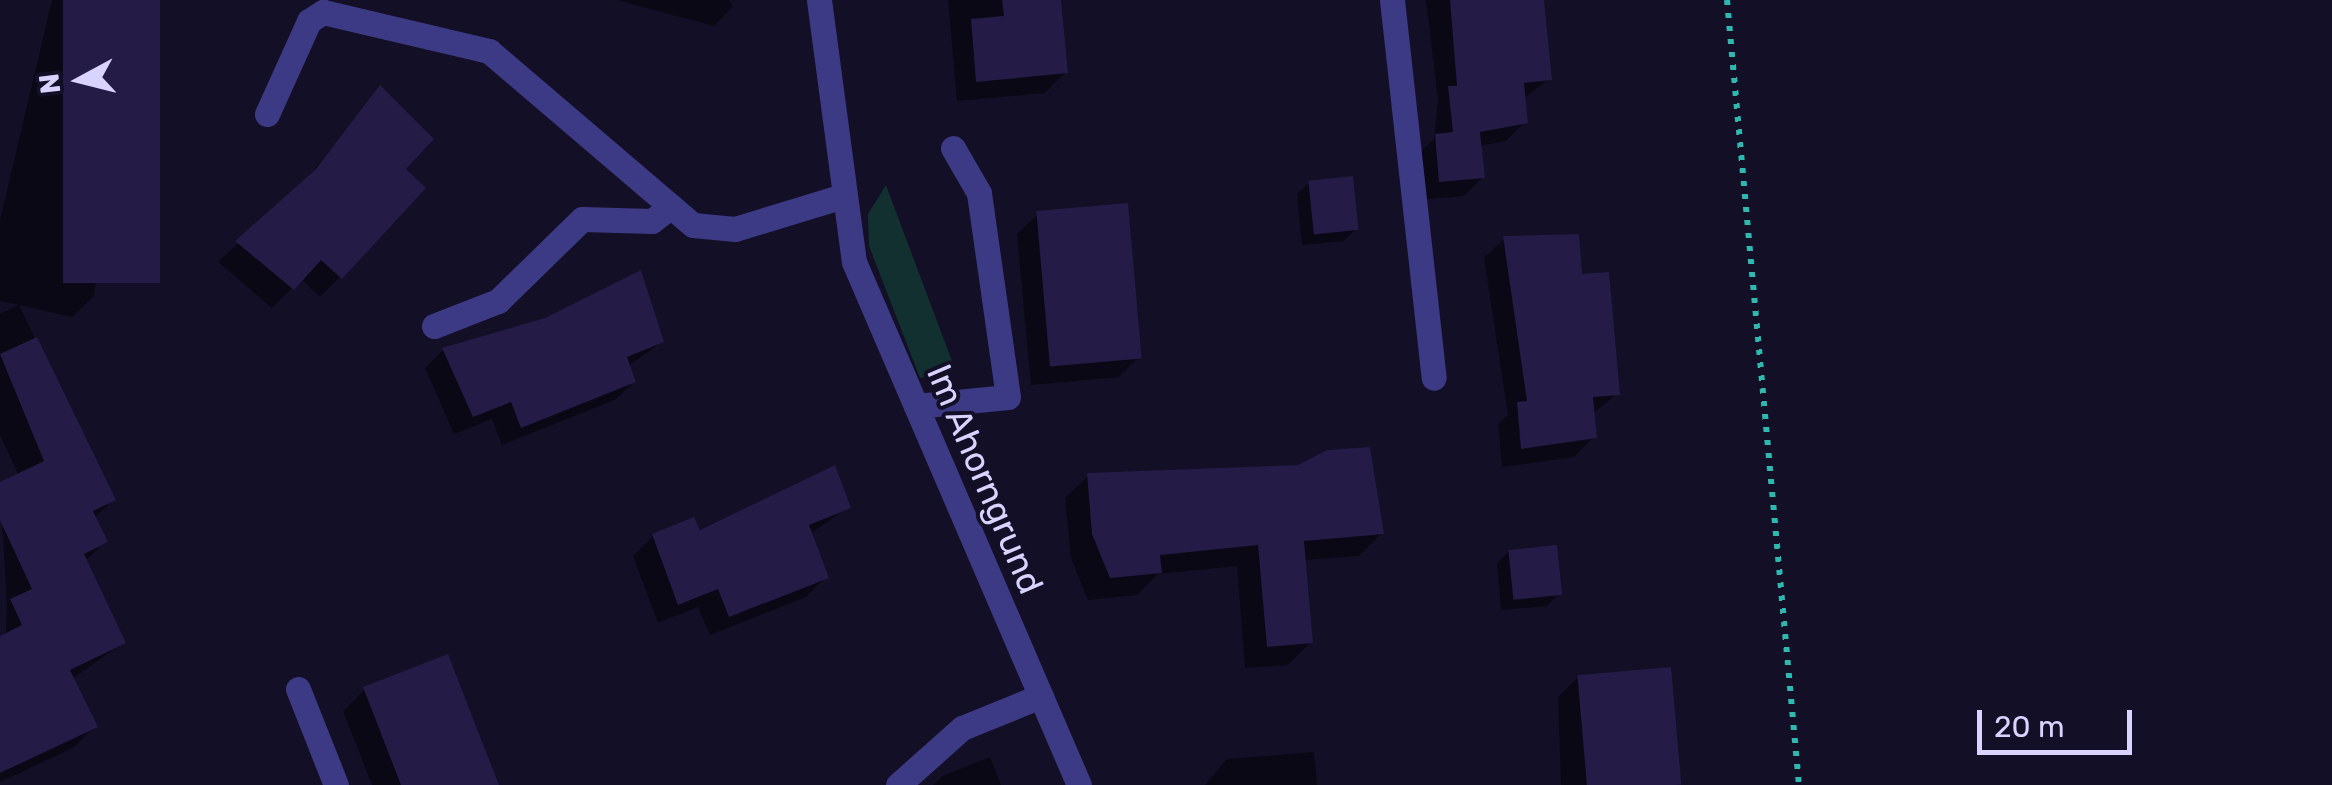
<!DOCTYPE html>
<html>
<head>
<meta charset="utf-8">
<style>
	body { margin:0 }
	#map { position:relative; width:2332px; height:785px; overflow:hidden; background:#130f26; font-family:Rubik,sans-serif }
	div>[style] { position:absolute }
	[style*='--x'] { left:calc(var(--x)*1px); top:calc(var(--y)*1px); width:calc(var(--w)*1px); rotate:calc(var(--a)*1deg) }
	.green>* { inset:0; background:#12302f }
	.shadow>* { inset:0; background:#0007 }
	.building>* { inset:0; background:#241b47; transform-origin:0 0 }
	.path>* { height:6px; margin-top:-3px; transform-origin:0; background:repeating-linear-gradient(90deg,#2fb8b0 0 5px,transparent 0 13px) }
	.minor>* { height:25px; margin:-12.5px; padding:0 12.5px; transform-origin:12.5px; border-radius:12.5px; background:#3d3a85 }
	span { translate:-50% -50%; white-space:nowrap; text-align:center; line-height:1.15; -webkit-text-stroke:8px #130f26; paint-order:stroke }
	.street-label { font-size:35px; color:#d9d4ff }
	.north { position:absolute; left:30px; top:30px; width:100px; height:100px; -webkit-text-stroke:8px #130f26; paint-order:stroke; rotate:263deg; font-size:28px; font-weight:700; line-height:40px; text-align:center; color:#d9d4ff }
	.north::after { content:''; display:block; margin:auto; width:35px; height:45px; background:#d9d4ff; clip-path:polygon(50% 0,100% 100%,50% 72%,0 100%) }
	.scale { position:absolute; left:1977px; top:710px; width:155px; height:45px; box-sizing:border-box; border:5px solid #d9d4ff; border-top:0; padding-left:12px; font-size:30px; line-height:35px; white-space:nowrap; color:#d9d4ff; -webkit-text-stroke:8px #130f26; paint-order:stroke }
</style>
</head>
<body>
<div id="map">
	<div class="green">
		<i style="clip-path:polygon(886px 185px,890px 196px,955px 369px,920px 378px,869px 246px,868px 214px)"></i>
	</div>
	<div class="shadow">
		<i style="clip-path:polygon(52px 0,137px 0,94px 296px,72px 317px,19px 305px,113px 500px,94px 518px,105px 542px,84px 562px,123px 643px,72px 679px,95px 726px,73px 748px,0 782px,7px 605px,0 485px,19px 476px,0 435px,0 314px,19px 305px,0 301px,0 220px)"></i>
		<i style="clip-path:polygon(617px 0,729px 0,733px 6px,714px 26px)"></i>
		<i style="clip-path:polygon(948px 0,1059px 0,1065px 73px,1045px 93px,957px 101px)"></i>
		<i style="clip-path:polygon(1426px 0,1542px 0,1549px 79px,1523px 99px,1525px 122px,1506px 141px,1479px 146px,1483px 177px,1464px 196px,1421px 200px,1417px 155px,1434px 139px,1438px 100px)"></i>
		<i style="clip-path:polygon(380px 88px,403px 169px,340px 277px,320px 297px,301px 279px,272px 308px,218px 262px,301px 186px)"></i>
		<i style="clip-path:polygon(1309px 183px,1356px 229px,1344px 241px,1302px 245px,1297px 194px)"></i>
		<i style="clip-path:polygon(1038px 214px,1139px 357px,1119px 377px,1031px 385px,1017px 234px)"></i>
		<i style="clip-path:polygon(1504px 239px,1580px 277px,1617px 394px,1592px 414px,1594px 437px,1574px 457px,1502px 467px,1498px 424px,1508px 415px,1484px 258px)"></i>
		<i style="clip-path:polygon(662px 342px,628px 366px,634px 382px,615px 400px,502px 445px,492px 419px,454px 434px,425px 368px,443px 350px)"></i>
		<i style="clip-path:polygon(1088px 476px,1382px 533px,1359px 556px,1303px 560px,1311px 642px,1288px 665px,1245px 668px,1237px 566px,1158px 574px,1137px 595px,1088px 600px,1071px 558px,1065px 498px)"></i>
		<i style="clip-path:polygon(849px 507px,810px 534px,826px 577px,806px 597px,710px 635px,698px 607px,658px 623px,633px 556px,653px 536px)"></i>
		<i style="clip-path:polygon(1509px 551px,1559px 594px,1547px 606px,1501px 610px,1497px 563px)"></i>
		<i style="clip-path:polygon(1578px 677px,1679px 785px,1561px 785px,1558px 697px)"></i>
		<i style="clip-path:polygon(364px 690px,497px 785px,372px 785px,343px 711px)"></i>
		<i style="clip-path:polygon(1314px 752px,1317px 785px,1205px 785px,1227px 759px)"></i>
		<i style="clip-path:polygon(990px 757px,1001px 785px,933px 785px,942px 776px)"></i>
	</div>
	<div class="building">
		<i style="left:63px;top:0;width:97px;height:283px"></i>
		<i style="clip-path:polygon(1002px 0,1061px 0,1068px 73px,976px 82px,971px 19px,1004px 16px)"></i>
		<i style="clip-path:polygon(1450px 0,1544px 0,1552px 80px,1524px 83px,1528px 123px,1480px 132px,1485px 178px,1439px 182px,1435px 134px,1453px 132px,1448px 86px,1457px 86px)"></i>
		<i style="clip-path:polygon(380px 85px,434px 139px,406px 169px,426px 188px,342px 279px,321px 260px,294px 290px,235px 241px,315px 170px)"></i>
		<i style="left:1353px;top:176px;width:54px;height:45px;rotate:84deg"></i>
		<i style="left:1128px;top:203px;width:156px;height:92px;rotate:85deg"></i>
		<i style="clip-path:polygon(1579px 234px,1582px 274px,1609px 272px,1620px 395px,1593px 397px,1597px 438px,1521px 449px,1517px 402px,1527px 401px,1503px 236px)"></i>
		<i style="clip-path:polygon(641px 270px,664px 342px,627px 357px,636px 382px,521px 428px,511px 402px,473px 417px,442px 348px,545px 318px)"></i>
		<i style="clip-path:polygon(37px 337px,116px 500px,93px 511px,108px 542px,84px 554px,126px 643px,70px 670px,98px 727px,0 773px,0 636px,22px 625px,10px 599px,32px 589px,0 520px,0 482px,44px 461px,0 354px)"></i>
		<i style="clip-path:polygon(1370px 447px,1384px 534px,1304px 541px,1313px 643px,1267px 647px,1258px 545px,1160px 555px,1162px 573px,1110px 578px,1092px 534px,1087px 473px,1298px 465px,1327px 450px)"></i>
		<i style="clip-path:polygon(835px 465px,851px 508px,809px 525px,829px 578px,729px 617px,718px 589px,678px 605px,652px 534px,694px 517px,700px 530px)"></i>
		<i style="left:1557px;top:545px;width:50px;height:49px;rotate:84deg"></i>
		<i style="clip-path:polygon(448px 654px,486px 752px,499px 785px,401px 785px,363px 687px)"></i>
		<i style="left:1671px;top:667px;width:118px;height:94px;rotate:85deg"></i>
	</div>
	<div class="path">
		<i style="--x:1727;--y:0;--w:788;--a:84.76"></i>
	</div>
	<div class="minor">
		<i style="--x:819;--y:0;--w:264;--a:82.4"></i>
		<i style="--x:854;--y:262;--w:569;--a:66.72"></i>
		<i style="--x:1392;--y:0;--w:380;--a:83.7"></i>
		<i style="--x:267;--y:114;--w:102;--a:-65.7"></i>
		<i style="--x:309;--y:21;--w:17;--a:-33"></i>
		<i style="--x:323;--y:12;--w:171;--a:13.2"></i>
		<i style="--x:489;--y:51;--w:268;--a:40.5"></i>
		<i style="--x:693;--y:225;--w:42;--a:5.4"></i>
		<i style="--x:735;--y:229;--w:113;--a:-17"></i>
		<i style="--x:434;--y:326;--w:69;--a:-21.3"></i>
		<i style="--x:498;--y:301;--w:117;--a:-44.3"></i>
		<i style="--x:582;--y:219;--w:70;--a:1.6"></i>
		<i style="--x:652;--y:221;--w:24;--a:-38"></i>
		<i style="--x:916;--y:406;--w:92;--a:-5.6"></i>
		<i style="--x:1008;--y:397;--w:206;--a:-98.1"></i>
		<i style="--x:979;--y:193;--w:52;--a:-120"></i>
		<i style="--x:298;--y:689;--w:103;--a:68.4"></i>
		<i style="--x:898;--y:785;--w:86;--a:-41.7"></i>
		<i style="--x:962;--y:728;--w:85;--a:-22.1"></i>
	</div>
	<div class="street-label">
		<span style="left:985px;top:479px;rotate:67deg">Im Ahorngrund</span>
	</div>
	<div class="north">N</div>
	<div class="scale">20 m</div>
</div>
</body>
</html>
